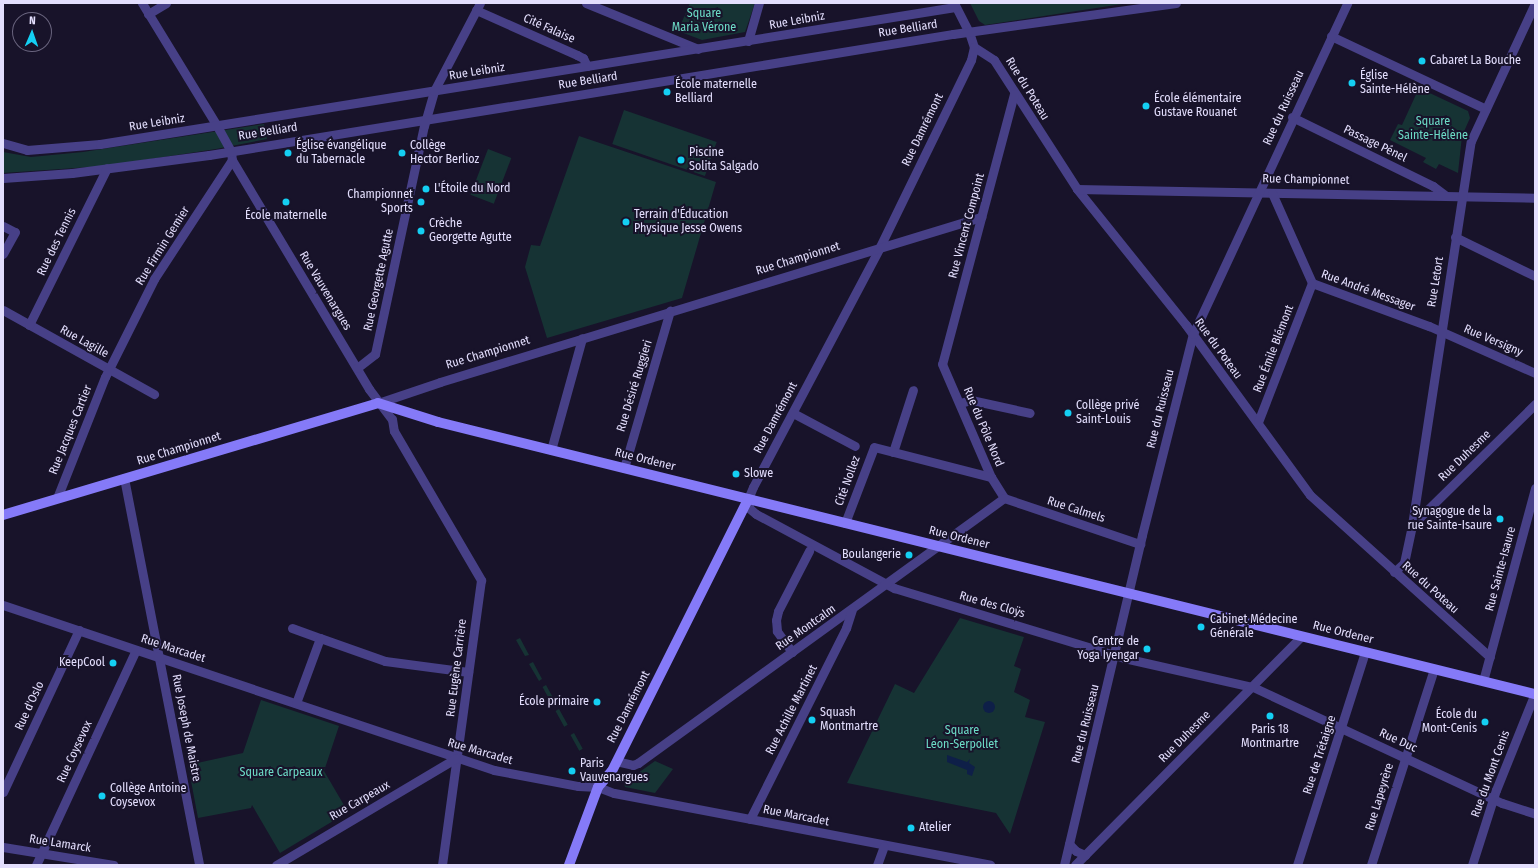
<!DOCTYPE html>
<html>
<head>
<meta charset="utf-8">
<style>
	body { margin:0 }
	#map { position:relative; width:1538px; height:868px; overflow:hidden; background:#18132a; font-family:"Fira Sans Condensed",sans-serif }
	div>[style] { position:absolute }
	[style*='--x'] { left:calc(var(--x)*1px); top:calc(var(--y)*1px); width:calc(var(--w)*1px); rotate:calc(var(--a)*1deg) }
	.green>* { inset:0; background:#163334; transform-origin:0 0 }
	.water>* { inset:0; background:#0e1f48 }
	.round { border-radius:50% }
	.street>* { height:9px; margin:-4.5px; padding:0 4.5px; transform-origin:4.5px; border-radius:4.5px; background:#474087 }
	.secondary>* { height:10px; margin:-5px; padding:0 5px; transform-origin:5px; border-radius:5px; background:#857af8 }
	.dots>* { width:11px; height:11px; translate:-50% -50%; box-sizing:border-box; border:2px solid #18132a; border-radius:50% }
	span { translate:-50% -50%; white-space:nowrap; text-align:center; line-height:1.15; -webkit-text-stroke:4px #18132a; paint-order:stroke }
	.park-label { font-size:12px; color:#6cdbc6 }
	.street-label { font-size:12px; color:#e3defd }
	.poi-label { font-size:12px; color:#e3defd }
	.left { translate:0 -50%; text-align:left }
	.right { translate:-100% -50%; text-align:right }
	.frame { position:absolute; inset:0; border:4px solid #e3defd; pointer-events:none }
	.north { position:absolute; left:12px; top:12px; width:40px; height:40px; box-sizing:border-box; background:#18132a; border:1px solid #69647e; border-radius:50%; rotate:2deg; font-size:11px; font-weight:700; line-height:16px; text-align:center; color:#e3defd }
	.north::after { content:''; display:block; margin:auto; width:14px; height:18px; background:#14cff3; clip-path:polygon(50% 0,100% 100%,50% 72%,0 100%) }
</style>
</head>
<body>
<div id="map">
	<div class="green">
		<i style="clip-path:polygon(690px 3px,755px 3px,745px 32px,702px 40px,678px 31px)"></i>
		<i style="clip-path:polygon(970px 3px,1129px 3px,985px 25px,979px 21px)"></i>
		<i style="clip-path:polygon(1419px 88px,1468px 111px,1470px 118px,1462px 136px,1458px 173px,1439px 164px,1436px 169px,1423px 162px,1426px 158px,1390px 140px,1398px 124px,1402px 125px)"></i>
		<i style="left:624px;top:110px;width:98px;height:36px;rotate:19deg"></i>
		<i style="clip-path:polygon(264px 124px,267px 139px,216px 149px,105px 166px,3px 173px,3px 152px,31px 157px,83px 152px)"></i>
		<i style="clip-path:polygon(579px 136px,716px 182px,682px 298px,547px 338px,525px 267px,531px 245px,540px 246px)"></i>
		<i style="left:488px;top:149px;width:25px;height:49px;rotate:21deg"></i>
		<i style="clip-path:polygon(960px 618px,1024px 637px,1014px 666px,1021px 669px,1014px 692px,1030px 700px,1025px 717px,1045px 722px,1010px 834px,996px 813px,847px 783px,895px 684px,914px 693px)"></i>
		<i style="clip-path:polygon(520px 638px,529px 655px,525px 656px,516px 640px)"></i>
		<i style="clip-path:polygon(533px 662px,542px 679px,539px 681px,529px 664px)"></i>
		<i style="left:546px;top:685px;width:18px;height:4px;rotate:61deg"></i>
		<i style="clip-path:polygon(261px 700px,339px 726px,324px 771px,348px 812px,280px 853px,252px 805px,251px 808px,198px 818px,188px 765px,243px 753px)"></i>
		<i style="left:559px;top:709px;width:18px;height:4px;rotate:61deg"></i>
		<i style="left:574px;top:733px;width:18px;height:4px;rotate:61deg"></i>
		<i style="clip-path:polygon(655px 761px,673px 769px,655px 793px,625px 787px,624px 783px)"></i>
	</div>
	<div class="water">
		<i class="round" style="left:983px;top:701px;width:12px;height:12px"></i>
		<i style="clip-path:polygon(947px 755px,967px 762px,970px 759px,969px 763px,975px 767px,972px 776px,967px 774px,967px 770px,947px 762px)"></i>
	</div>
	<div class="street">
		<i style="--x:142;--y:3;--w:144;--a:58.6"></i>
		<i style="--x:217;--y:126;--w:29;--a:61"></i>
		<i style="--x:231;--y:151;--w:9;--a:84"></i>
		<i style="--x:232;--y:160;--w:267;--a:59.1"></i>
		<i style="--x:369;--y:389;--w:38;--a:53"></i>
		<i style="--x:392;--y:419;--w:12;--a:81"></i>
		<i style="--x:394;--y:431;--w:173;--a:59.7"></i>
		<i style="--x:481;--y:580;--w:288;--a:97.8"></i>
		<i style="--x:586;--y:3;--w:121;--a:22.3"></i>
		<i style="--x:954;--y:3;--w:33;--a:63"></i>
		<i style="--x:969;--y:32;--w:16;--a:72"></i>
		<i style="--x:974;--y:47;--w:24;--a:33"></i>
		<i style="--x:994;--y:60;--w:153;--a:57.2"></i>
		<i style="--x:1077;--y:189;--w:174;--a:51.3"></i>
		<i style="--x:1186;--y:325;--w:210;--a:53.9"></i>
		<i style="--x:1310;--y:495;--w:242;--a:42"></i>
		<i style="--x:476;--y:10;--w:111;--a:24"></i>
		<i style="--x:577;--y:55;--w:7;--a:27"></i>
		<i style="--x:583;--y:58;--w:9;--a:63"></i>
		<i style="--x:148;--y:14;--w:21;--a:-31"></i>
		<i style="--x:1331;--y:36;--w:171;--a:25.2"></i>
		<i style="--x:748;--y:41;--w:40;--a:-74"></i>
		<i style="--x:974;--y:47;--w:13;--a:103"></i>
		<i style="--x:971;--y:60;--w:210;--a:116"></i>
		<i style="--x:879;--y:249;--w:269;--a:117.9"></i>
		<i style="--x:753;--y:487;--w:13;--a:113"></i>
		<i style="--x:748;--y:499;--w:9;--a:84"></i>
		<i style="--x:749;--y:508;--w:9;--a:41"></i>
		<i style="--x:756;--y:514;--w:157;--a:28.2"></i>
		<i style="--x:894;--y:588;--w:240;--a:16.9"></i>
		<i style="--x:1124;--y:658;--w:132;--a:12.7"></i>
		<i style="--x:1253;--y:687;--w:275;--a:25"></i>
		<i style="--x:1502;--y:803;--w:35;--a:18"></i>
		<i style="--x:1014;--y:94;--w:279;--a:104.9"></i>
		<i style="--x:942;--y:364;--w:123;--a:66.6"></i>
		<i style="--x:991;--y:477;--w:25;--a:58"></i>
		<i style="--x:1004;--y:498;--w:144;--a:18.7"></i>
		<i style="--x:1292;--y:117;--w:157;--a:26.1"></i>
		<i style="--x:1433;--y:186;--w:15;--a:37"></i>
		<i style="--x:3;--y:143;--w:25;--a:16"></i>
		<i style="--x:27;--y:150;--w:73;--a:-4.7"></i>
		<i style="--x:100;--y:144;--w:866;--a:-9.1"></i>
		<i style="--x:3;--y:178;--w:69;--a:-4.1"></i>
		<i style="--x:72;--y:173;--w:138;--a:-7.5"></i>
		<i style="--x:209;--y:155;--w:754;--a:-9.24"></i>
		<i style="--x:953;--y:34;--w:225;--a:-7.9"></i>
		<i style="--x:1077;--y:189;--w:458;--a:1.1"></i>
		<i style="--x:1272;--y:193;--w:98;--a:66"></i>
		<i style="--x:1312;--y:283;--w:125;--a:20.2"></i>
		<i style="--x:1429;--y:326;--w:116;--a:23.9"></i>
		<i style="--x:3;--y:226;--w:13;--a:27"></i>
		<i style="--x:15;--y:232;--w:25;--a:119"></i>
		<i style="--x:1455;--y:237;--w:89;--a:26"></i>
		<i style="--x:3;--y:310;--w:173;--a:29.1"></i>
		<i style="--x:29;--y:325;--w:175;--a:-63.6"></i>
		<i style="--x:357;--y:368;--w:23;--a:-38"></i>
		<i style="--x:375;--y:354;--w:233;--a:-77.9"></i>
		<i style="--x:424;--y:126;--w:36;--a:-74"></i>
		<i style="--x:434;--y:91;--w:99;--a:-62.4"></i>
		<i style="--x:378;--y:403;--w:65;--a:-18.7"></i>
		<i style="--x:440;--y:382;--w:566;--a:-16.96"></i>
		<i style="--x:960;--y:403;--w:11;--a:-15"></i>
		<i style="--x:971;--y:400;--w:60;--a:12.4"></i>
		<i style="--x:793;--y:413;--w:70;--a:28"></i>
		<i style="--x:1258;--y:422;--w:149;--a:-68.8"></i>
		<i style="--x:551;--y:450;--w:116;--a:-74.5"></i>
		<i style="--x:893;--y:452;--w:65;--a:-72.1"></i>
		<i style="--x:624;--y:468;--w:164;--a:-73.7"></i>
		<i style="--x:124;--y:478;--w:394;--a:79"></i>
		<i style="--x:57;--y:498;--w:130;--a:-68.4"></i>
		<i style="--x:105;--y:377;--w:110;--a:-63.4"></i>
		<i style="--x:154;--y:279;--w:142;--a:-56.8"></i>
		<i style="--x:845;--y:523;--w:81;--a:-69.1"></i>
		<i style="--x:874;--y:447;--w:121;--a:14.4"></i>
		<i style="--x:1412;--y:525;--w:173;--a:-44.5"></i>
		<i style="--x:1394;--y:572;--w:13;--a:-42"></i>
		<i style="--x:1404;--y:563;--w:39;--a:-78"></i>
		<i style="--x:1412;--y:525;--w:389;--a:-81.3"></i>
		<i style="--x:1471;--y:141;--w:152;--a:-65.1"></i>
		<i style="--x:3;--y:605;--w:518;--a:18.57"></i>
		<i style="--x:494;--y:770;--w:86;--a:10.8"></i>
		<i style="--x:578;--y:786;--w:20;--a:3"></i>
		<i style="--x:598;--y:787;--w:17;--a:21"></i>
		<i style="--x:614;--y:793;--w:383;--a:10.8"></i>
		<i style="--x:292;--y:628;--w:30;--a:20"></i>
		<i style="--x:792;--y:652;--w:26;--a:-126"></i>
		<i style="--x:777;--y:631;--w:11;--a:-95"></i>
		<i style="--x:776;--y:620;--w:9;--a:-77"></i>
		<i style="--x:778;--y:611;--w:68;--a:-62.7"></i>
		<i style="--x:1483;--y:681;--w:200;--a:-74.9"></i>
		<i style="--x:296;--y:703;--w:69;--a:-69.7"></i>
		<i style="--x:320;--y:638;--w:69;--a:19.5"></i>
		<i style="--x:385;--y:661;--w:84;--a:7.5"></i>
		<i style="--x:616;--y:761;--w:17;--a:13"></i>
		<i style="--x:633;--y:765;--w:5;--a:-22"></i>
		<i style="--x:638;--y:763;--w:452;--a:-35.9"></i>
		<i style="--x:3;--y:792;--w:179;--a:-64.9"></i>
		<i style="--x:750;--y:819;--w:214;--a:-63.3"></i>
		<i style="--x:846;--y:628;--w:19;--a:-72"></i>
		<i style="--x:1069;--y:844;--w:10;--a:45"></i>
		<i style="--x:1076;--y:851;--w:10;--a:24"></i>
		<i style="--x:3;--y:847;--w:112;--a:9.2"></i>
		<i style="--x:36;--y:865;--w:237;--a:-65.1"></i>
		<i style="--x:276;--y:865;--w:209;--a:-30.7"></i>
		<i style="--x:877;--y:865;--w:20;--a:-70"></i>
		<i style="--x:1064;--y:865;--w:339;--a:-76.7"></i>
		<i style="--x:1142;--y:535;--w:207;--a:-75.8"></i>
		<i style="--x:1193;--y:334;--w:365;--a:-65"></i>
		<i style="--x:1075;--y:865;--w:322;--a:-45.3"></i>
		<i style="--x:1297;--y:865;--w:224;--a:-72.3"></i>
		<i style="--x:1371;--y:865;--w:206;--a:-72.2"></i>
		<i style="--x:1472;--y:865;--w:79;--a:-72.3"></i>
		<i style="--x:1496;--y:790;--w:105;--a:-68.1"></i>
	</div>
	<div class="secondary">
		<i style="--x:3;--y:515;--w:391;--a:-16.6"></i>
		<i style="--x:378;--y:403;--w:63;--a:17.6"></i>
		<i style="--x:438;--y:422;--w:1130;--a:13.93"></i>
		<i style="--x:569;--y:865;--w:83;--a:-69.6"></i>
		<i style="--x:598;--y:787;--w:21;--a:-49"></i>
		<i style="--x:612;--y:771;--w:304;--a:-63.4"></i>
	</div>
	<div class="dots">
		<i style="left:1422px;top:61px;background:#14cff3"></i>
		<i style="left:1352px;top:83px;background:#14cff3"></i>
		<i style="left:667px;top:92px;background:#14cff3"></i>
		<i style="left:1146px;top:106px;background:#14cff3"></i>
		<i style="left:288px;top:153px;background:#14cff3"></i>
		<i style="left:402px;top:153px;background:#14cff3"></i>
		<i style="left:681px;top:160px;background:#14cff3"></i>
		<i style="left:426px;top:189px;background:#14cff3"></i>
		<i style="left:286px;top:202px;background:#14cff3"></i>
		<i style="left:421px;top:202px;background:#14cff3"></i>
		<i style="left:626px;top:222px;background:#14cff3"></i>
		<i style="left:421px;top:231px;background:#14cff3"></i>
		<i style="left:1068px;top:413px;background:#14cff3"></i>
		<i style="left:736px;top:474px;background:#14cff3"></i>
		<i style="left:1500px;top:519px;background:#14cff3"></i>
		<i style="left:909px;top:555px;background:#14cff3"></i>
		<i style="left:1201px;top:627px;background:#14cff3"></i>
		<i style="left:1147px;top:649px;background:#14cff3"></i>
		<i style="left:113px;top:663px;background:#14cff3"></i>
		<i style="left:597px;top:702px;background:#14cff3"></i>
		<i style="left:1270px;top:716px;background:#14cff3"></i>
		<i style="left:812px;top:720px;background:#14cff3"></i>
		<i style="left:1485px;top:722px;background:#14cff3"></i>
		<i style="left:572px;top:771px;background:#14cff3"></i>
		<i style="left:102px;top:796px;background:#14cff3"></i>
		<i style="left:911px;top:828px;background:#14cff3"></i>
	</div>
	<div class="park-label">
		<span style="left:704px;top:21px">Square<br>Maria Vérone</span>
		<span style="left:1433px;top:129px">Square<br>Sainte-Hélène</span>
		<span style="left:962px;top:738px">Square<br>Léon-Serpollet</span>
		<span style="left:281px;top:773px">Square Carpeaux</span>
	</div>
	<div class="street-label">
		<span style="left:797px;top:21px;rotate:-10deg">Rue Leibniz</span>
		<span style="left:549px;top:29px;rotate:24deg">Cité Falaise</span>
		<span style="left:908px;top:29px;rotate:-9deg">Rue Belliard</span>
		<span style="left:477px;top:72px;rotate:-9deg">Rue Leibniz</span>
		<span style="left:588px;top:81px;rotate:-9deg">Rue Belliard</span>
		<span style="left:1027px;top:89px;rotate:58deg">Rue du Poteau</span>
		<span style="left:1284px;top:108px;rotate:-65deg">Rue du Ruisseau</span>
		<span style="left:157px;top:123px;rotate:-9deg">Rue Leibniz</span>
		<span style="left:923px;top:130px;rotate:-64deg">Rue Damrémont</span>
		<span style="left:268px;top:132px;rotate:-9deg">Rue Belliard</span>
		<span style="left:1375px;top:144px;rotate:26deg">Passage Pénel</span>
		<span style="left:1306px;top:180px;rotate:1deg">Rue Championnet</span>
		<span style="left:967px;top:226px;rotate:-75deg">Rue Vincent Compoint</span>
		<span style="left:57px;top:242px;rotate:-64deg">Rue des Tennis</span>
		<span style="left:163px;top:246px;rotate:-58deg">Rue Firmin Gemier</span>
		<span style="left:798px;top:259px;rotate:-17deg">Rue Championnet</span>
		<span style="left:379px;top:280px;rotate:-78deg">Rue Georgette Agutte</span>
		<span style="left:1436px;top:282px;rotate:-81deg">Rue Letort</span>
		<span style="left:325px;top:291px;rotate:59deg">Rue Vauvenargues</span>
		<span style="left:1368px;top:291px;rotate:20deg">Rue André Messager</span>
		<span style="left:1493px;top:341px;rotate:23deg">Rue Versigny</span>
		<span style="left:84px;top:342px;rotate:29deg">Rue Lagille</span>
		<span style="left:1218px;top:349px;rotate:54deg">Rue du Poteau</span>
		<span style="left:1274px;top:349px;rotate:-69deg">Rue Émile Blémont</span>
		<span style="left:488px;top:353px;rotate:-17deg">Rue Championnet</span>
		<span style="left:635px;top:386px;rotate:-73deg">Rue Désiré Ruggieri</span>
		<span style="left:1161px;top:409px;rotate:-76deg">Rue du Ruisseau</span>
		<span style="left:776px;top:418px;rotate:-62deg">Rue Damrémont</span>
		<span style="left:983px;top:427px;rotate:67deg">Rue du Pôle Nord</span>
		<span style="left:71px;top:430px;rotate:-68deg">Rue Jacques Cartier</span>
		<span style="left:179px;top:449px;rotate:-17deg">Rue Championnet</span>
		<span style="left:1465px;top:456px;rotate:-44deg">Rue Duhesme</span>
		<span style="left:645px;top:460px;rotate:14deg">Rue Ordener</span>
		<span style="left:848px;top:481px;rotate:-70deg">Cité Nollez</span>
		<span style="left:1076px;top:510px;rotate:18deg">Rue Calmels</span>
		<span style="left:959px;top:538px;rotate:14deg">Rue Ordener</span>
		<span style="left:1501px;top:569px;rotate:-75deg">Rue Sainte-Isaure</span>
		<span style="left:1430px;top:588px;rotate:42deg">Rue du Poteau</span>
		<span style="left:992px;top:605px;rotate:16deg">Rue des Cloÿs</span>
		<span style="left:806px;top:628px;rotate:-35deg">Rue Montcalm</span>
		<span style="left:1343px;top:633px;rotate:14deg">Rue Ordener</span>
		<span style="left:173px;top:649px;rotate:18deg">Rue Marcadet</span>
		<span style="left:457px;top:668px;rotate:-83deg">Rue Eugène Carrière</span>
		<span style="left:30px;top:706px;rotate:-65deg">Rue d'Oslo</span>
		<span style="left:629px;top:707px;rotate:-63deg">Rue Damrémont</span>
		<span style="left:792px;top:710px;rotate:-63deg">Rue Achille Martinet</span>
		<span style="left:1086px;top:724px;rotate:-76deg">Rue du Ruisseau</span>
		<span style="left:186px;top:728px;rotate:79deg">Rue Joseph de Maistre</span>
		<span style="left:1185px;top:737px;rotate:-45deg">Rue Duhesme</span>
		<span style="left:1398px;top:741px;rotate:25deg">Rue Duc</span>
		<span style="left:75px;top:752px;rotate:-65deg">Rue Coysevox</span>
		<span style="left:480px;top:752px;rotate:16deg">Rue Marcadet</span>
		<span style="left:1320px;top:755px;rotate:-72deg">Rue de Trétaigne</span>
		<span style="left:1491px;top:774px;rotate:-70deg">Rue du Mont Cenis</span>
		<span style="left:1380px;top:797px;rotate:-73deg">Rue Lapeyrère</span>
		<span style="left:360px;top:801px;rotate:-30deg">Rue Carpeaux</span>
		<span style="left:796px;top:816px;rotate:11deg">Rue Marcadet</span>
		<span style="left:60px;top:844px;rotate:9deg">Rue Lamarck</span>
	</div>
	<div class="poi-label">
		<span class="left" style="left:1430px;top:61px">Cabaret La Bouche</span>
		<span class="left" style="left:1360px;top:83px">Église<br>Sainte-Hélène</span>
		<span class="left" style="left:675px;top:92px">École maternelle<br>Belliard</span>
		<span class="left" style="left:1154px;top:106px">École élémentaire<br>Gustave Rouanet</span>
		<span class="left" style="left:296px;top:153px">Église évangélique<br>du Tabernacle</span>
		<span class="left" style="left:410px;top:153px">Collège<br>Hector Berlioz</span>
		<span class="left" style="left:689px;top:160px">Piscine<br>Solita Salgado</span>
		<span class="left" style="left:434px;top:189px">L'Étoile du Nord</span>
		<span class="right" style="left:413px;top:202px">Championnet<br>Sports</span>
		<span class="left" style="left:634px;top:222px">Terrain d'Éducation<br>Physique Jesse Owens</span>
		<span style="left:286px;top:216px">École maternelle</span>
		<span class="left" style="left:429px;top:231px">Crèche<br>Georgette Agutte</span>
		<span class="left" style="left:1076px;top:413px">Collège privé<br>Saint-Louis</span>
		<span class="left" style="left:744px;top:474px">Slowe</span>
		<span class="right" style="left:1492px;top:519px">Synagogue de la<br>rue Sainte-Isaure</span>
		<span class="right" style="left:901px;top:555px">Boulangerie</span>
		<span class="left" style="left:1210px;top:627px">Cabinet Médecine<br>Générale</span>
		<span class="right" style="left:1139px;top:649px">Centre de<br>Yoga Iyengar</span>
		<span class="right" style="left:105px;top:663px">KeepCool</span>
		<span class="right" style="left:589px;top:702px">École primaire</span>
		<span class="left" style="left:820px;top:720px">Squash<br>Montmartre</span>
		<span class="right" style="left:1477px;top:722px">École du<br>Mont-Cenis</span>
		<span style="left:1270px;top:737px">Paris 18<br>Montmartre</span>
		<span class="left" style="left:580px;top:771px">Paris<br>Vauvenargues</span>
		<span class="left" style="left:110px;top:796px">Collège Antoine<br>Coysevox</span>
		<span class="left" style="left:919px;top:828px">Atelier</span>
	</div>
	<div class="frame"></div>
	<div class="north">N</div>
</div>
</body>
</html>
